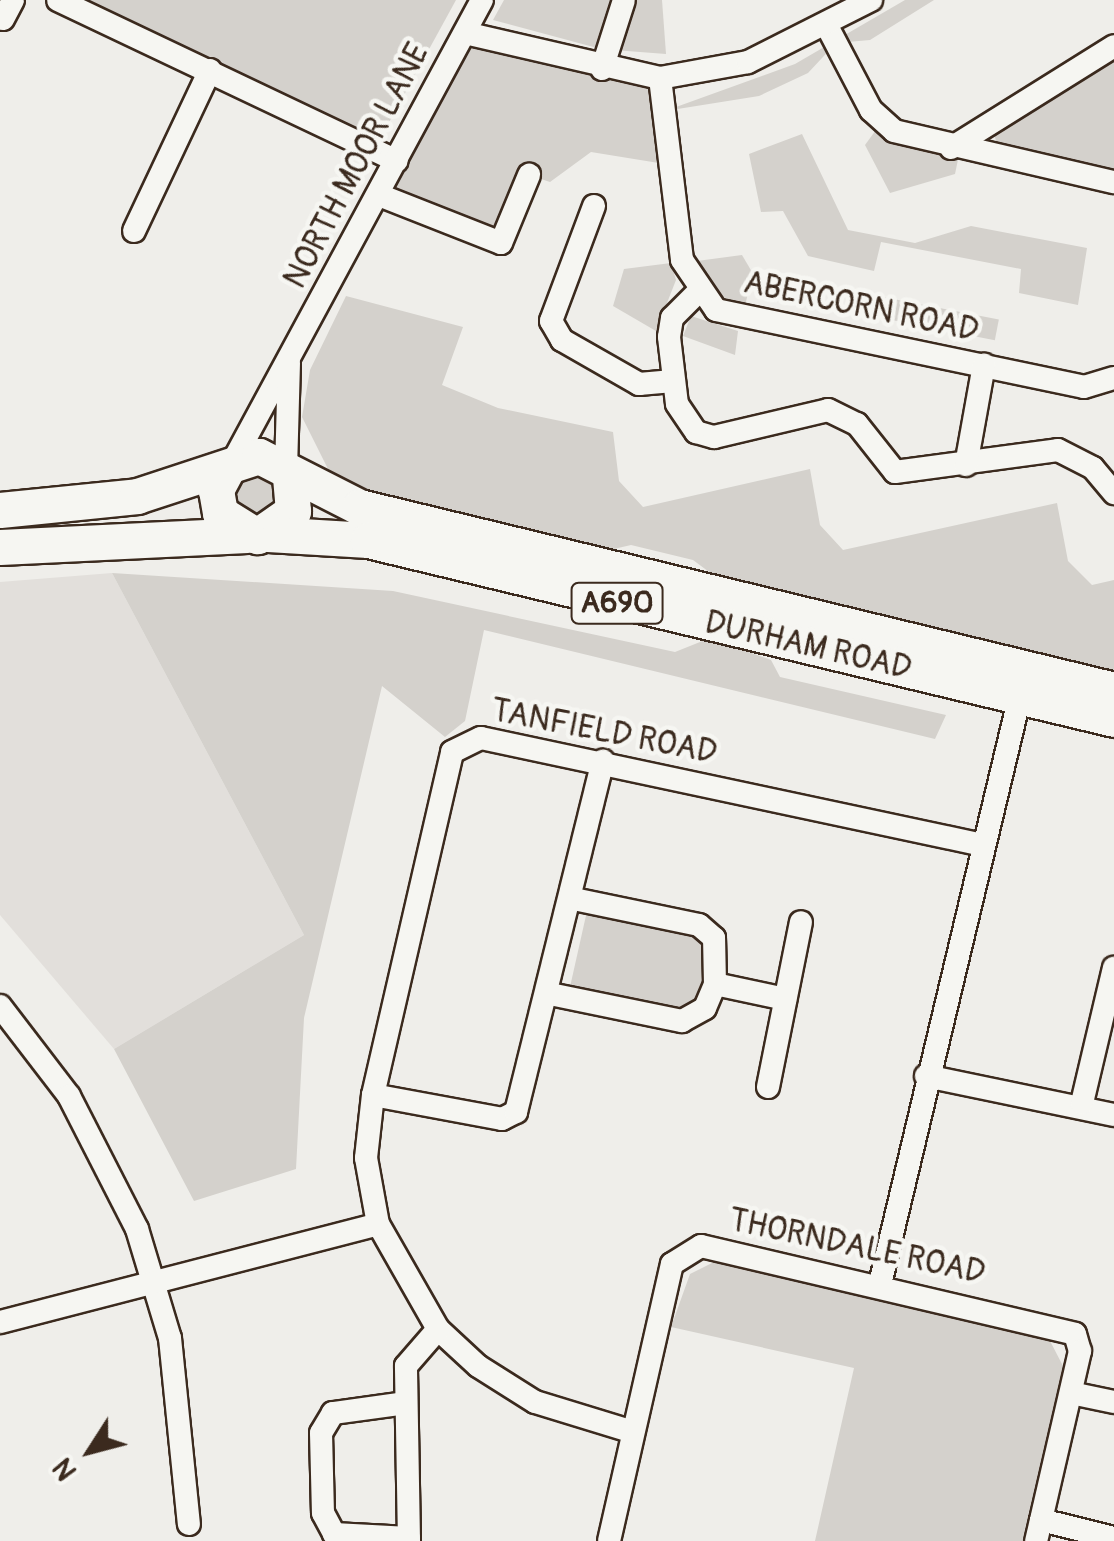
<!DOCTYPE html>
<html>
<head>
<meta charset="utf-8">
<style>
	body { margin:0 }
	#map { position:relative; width:1114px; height:1541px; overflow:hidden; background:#efeeea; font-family:Pangolin,sans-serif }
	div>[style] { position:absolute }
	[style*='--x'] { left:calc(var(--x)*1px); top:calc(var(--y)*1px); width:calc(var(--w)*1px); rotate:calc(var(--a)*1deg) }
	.built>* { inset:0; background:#e2dfdb }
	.green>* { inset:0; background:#d4d1cc; transform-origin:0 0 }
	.round { border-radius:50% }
	.roads { filter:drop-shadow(2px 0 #3b2a1e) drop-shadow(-2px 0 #3b2a1e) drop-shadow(0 2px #3b2a1e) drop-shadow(0 -2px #3b2a1e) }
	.minor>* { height:22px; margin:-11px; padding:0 11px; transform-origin:11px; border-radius:11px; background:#f6f6f2 }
	.highway>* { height:35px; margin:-17.5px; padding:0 17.5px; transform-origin:17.5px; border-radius:17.5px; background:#f6f6f2 }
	span { translate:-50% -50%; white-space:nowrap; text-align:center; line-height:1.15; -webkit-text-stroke:9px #f6f6f2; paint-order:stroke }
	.shield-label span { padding:2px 8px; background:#f6f6f2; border:2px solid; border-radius:8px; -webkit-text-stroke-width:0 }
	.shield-label { font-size:30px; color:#3b2a1e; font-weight:700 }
	.street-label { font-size:32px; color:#3b2a1e }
	.north { position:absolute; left:40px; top:1401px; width:100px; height:100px; -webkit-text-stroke:8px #f6f6f2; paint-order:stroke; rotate:234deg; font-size:28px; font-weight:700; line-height:40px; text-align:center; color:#3b2a1e }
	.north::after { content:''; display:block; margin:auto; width:35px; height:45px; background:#3b2a1e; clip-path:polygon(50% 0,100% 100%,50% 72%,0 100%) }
</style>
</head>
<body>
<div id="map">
	<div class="built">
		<i style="clip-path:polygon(112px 573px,304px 935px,114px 1049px,0 915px,0 582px)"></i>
	</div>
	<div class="green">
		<i style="clip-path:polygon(87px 0,456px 0,387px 126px,368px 133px)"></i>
		<i style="clip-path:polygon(504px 0,662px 0,666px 54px,601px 49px,493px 20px)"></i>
		<i style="clip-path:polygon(905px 0,934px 0,870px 40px,836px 43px,808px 73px,759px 96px,665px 111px,671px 165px,591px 152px,550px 182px,529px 175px,501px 243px,379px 196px,465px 33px,660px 78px,665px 111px,795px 64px)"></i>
		<i style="clip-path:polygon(1114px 46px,1114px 182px,1001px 159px,991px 123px)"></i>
		<i style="clip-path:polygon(881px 123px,960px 150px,955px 174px,890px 193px,865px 145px)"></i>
		<i style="clip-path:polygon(802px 134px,848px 230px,915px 243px,971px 226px,1087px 248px,1078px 305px,1019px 293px,1021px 269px,881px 242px,874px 271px,808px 256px,783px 211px,761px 212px,749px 154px)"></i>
		<i style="clip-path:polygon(742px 255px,752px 272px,745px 307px,713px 292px,697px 261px)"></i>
		<i style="clip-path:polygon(671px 263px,676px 280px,656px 331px,613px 306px,624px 269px)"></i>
		<i style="clip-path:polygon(346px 296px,463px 327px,442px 385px,498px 408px,613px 432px,619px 481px,643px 507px,810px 469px,820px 525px,843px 550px,1057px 503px,1068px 561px,1092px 585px,1114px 580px,1114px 682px,728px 586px,693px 560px,631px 545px,592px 554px,353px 491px,329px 471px,302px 417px,310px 370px)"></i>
		<i style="left:883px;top:297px;width:118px;height:21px;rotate:11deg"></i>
		<i style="clip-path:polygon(691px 316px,738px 331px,735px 355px,683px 336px)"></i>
		<i class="round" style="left:236px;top:475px;width:40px;height:40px"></i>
		<i style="clip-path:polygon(112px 573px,393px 591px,675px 652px,710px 638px,771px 660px,780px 677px,946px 715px,935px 739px,484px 630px,465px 721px,445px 737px,382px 686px,304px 1018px,296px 1169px,194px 1201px,114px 1049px,304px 935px)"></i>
		<i style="clip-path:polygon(587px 911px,701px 937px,709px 954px,698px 1000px,680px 1011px,570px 987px)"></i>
		<i style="clip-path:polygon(714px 1262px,1049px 1339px,1063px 1366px,1022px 1541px,815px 1541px,854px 1368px,671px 1327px,690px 1274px)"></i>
	</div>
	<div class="roads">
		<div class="minor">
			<i style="--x:58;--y:0;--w:375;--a:25.4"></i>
			<i style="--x:3;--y:19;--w:21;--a:-62"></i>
			<i style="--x:827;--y:26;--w:95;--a:62.4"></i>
			<i style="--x:871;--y:110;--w:31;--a:42"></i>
			<i style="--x:894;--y:131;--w:226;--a:13.1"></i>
			<i style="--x:465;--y:33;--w:200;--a:13"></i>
			<i style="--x:660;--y:78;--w:89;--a:-10.3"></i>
			<i style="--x:748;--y:62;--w:138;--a:-26.8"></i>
			<i style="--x:602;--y:69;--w:72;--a:-72.3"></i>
			<i style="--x:660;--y:78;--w:183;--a:83.1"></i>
			<i style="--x:682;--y:260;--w:60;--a:55.8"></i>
			<i style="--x:716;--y:310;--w:376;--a:11.8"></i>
			<i style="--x:1084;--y:387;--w:31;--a:-17"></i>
			<i style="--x:951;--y:148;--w:192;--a:-32"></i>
			<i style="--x:379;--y:195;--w:131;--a:21.5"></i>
			<i style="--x:501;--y:243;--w:74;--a:-67.6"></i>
			<i style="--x:594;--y:206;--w:123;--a:110.5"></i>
			<i style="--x:551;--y:321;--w:22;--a:60"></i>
			<i style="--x:562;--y:340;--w:89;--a:29.7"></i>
			<i style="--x:639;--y:384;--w:34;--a:-5"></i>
			<i style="--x:134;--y:231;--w:178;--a:-64.7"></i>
			<i style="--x:697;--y:293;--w:35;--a:135"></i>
			<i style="--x:672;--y:318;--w:19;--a:99"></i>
			<i style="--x:669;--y:337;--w:67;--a:83.2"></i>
			<i style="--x:677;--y:404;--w:34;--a:56"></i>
			<i style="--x:696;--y:432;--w:19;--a:16"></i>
			<i style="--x:714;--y:437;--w:117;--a:-13.3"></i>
			<i style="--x:828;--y:410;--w:32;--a:26"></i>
			<i style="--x:857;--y:424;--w:61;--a:51.6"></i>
			<i style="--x:895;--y:472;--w:164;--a:-7.7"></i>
			<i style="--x:1058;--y:450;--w:39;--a:27"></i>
			<i style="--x:1093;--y:468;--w:33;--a:50"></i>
			<i style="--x:231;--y:465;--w:528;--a:-61.64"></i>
			<i style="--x:966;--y:465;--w:102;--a:-79.8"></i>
			<i style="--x:286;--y:470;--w:107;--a:-88.4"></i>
			<i style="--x:715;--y:984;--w:72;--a:12.1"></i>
			<i style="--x:550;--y:994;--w:135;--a:11.6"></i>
			<i style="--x:682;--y:1021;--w:26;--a:-29"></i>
			<i style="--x:705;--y:1008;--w:26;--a:-67"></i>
			<i style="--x:715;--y:984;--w:46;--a:-91.2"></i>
			<i style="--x:714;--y:938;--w:20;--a:-139"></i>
			<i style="--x:699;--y:925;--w:128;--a:-168.3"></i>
			<i style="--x:0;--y:1006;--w:113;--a:52.5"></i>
			<i style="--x:69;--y:1096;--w:149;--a:62.9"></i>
			<i style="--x:137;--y:1229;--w:114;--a:73.2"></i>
			<i style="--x:170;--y:1338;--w:187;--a:84.2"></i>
			<i style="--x:926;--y:1076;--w:192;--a:11.7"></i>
			<i style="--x:768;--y:1087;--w:168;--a:-78.7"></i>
			<i style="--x:373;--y:1095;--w:131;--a:10.5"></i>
			<i style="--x:502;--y:1119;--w:16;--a:-27"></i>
			<i style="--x:516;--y:1112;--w:362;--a:-76.1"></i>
			<i style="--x:1082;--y:1103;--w:139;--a:-76.7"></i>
			<i style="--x:880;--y:1284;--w:604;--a:-76.61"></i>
			<i style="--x:0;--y:1322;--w:390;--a:-14.5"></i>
			<i style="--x:1071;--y:1393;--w:44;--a:11.8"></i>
			<i style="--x:406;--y:1403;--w:74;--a:172.2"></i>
			<i style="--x:333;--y:1413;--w:23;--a:121"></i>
			<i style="--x:321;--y:1433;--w:80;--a:88.6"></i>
			<i style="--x:323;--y:1513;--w:24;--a:62"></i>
			<i style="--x:334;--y:1534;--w:75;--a:3.1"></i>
			<i style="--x:630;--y:1431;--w:99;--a:-163"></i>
			<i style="--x:535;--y:1402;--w:67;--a:-147.7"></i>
			<i style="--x:478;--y:1366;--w:54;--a:-137.2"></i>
			<i style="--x:438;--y:1329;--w:121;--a:-119.7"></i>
			<i style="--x:378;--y:1224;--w:67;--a:-100.3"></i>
			<i style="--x:366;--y:1158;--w:63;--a:-83.7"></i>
			<i style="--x:373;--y:1095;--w:352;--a:-77"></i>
			<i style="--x:452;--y:752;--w:32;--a:-26"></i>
			<i style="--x:481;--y:738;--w:513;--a:12.03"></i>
			<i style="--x:1041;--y:1520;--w:75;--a:13.9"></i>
			<i style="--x:409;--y:1541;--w:175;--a:-91"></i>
			<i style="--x:406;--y:1366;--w:49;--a:-49.1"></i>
			<i style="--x:609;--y:1541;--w:284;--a:-77.2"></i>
			<i style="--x:672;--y:1264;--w:34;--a:-32"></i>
			<i style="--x:701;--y:1246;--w:384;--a:13.2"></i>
			<i style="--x:1075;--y:1334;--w:18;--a:74"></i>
			<i style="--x:1080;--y:1351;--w:195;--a:103"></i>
		</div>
		<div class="highway">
			<i style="--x:227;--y:469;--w:24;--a:118"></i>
			<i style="--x:216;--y:490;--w:23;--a:80"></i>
			<i style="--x:220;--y:513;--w:44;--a:31.9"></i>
			<i style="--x:257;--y:536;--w:44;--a:-34.8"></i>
			<i style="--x:293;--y:511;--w:37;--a:-95"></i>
			<i style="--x:0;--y:510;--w:138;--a:-5.8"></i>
			<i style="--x:137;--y:496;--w:128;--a:-18.2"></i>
			<i style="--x:259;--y:456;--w:112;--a:27"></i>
			<i style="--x:359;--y:507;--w:777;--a:13.62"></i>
			<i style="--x:268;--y:534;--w:100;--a:3.4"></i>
			<i style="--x:368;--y:540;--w:767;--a:13.49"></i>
			<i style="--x:0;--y:547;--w:247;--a:-2.8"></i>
		</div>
	</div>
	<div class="shield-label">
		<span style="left:617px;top:603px">A690</span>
	</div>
	<div class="street-label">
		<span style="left:357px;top:166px;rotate:-62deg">NORTH MOOR LANE</span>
		<span style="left:861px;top:307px;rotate:12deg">ABERCORN ROAD</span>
		<span style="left:808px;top:646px;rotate:13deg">DURHAM ROAD</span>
		<span style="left:604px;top:732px;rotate:11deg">TANFIELD ROAD</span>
		<span style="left:857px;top:1247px;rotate:12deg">THORNDALE ROAD</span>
	</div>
	<div class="north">N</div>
</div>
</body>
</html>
